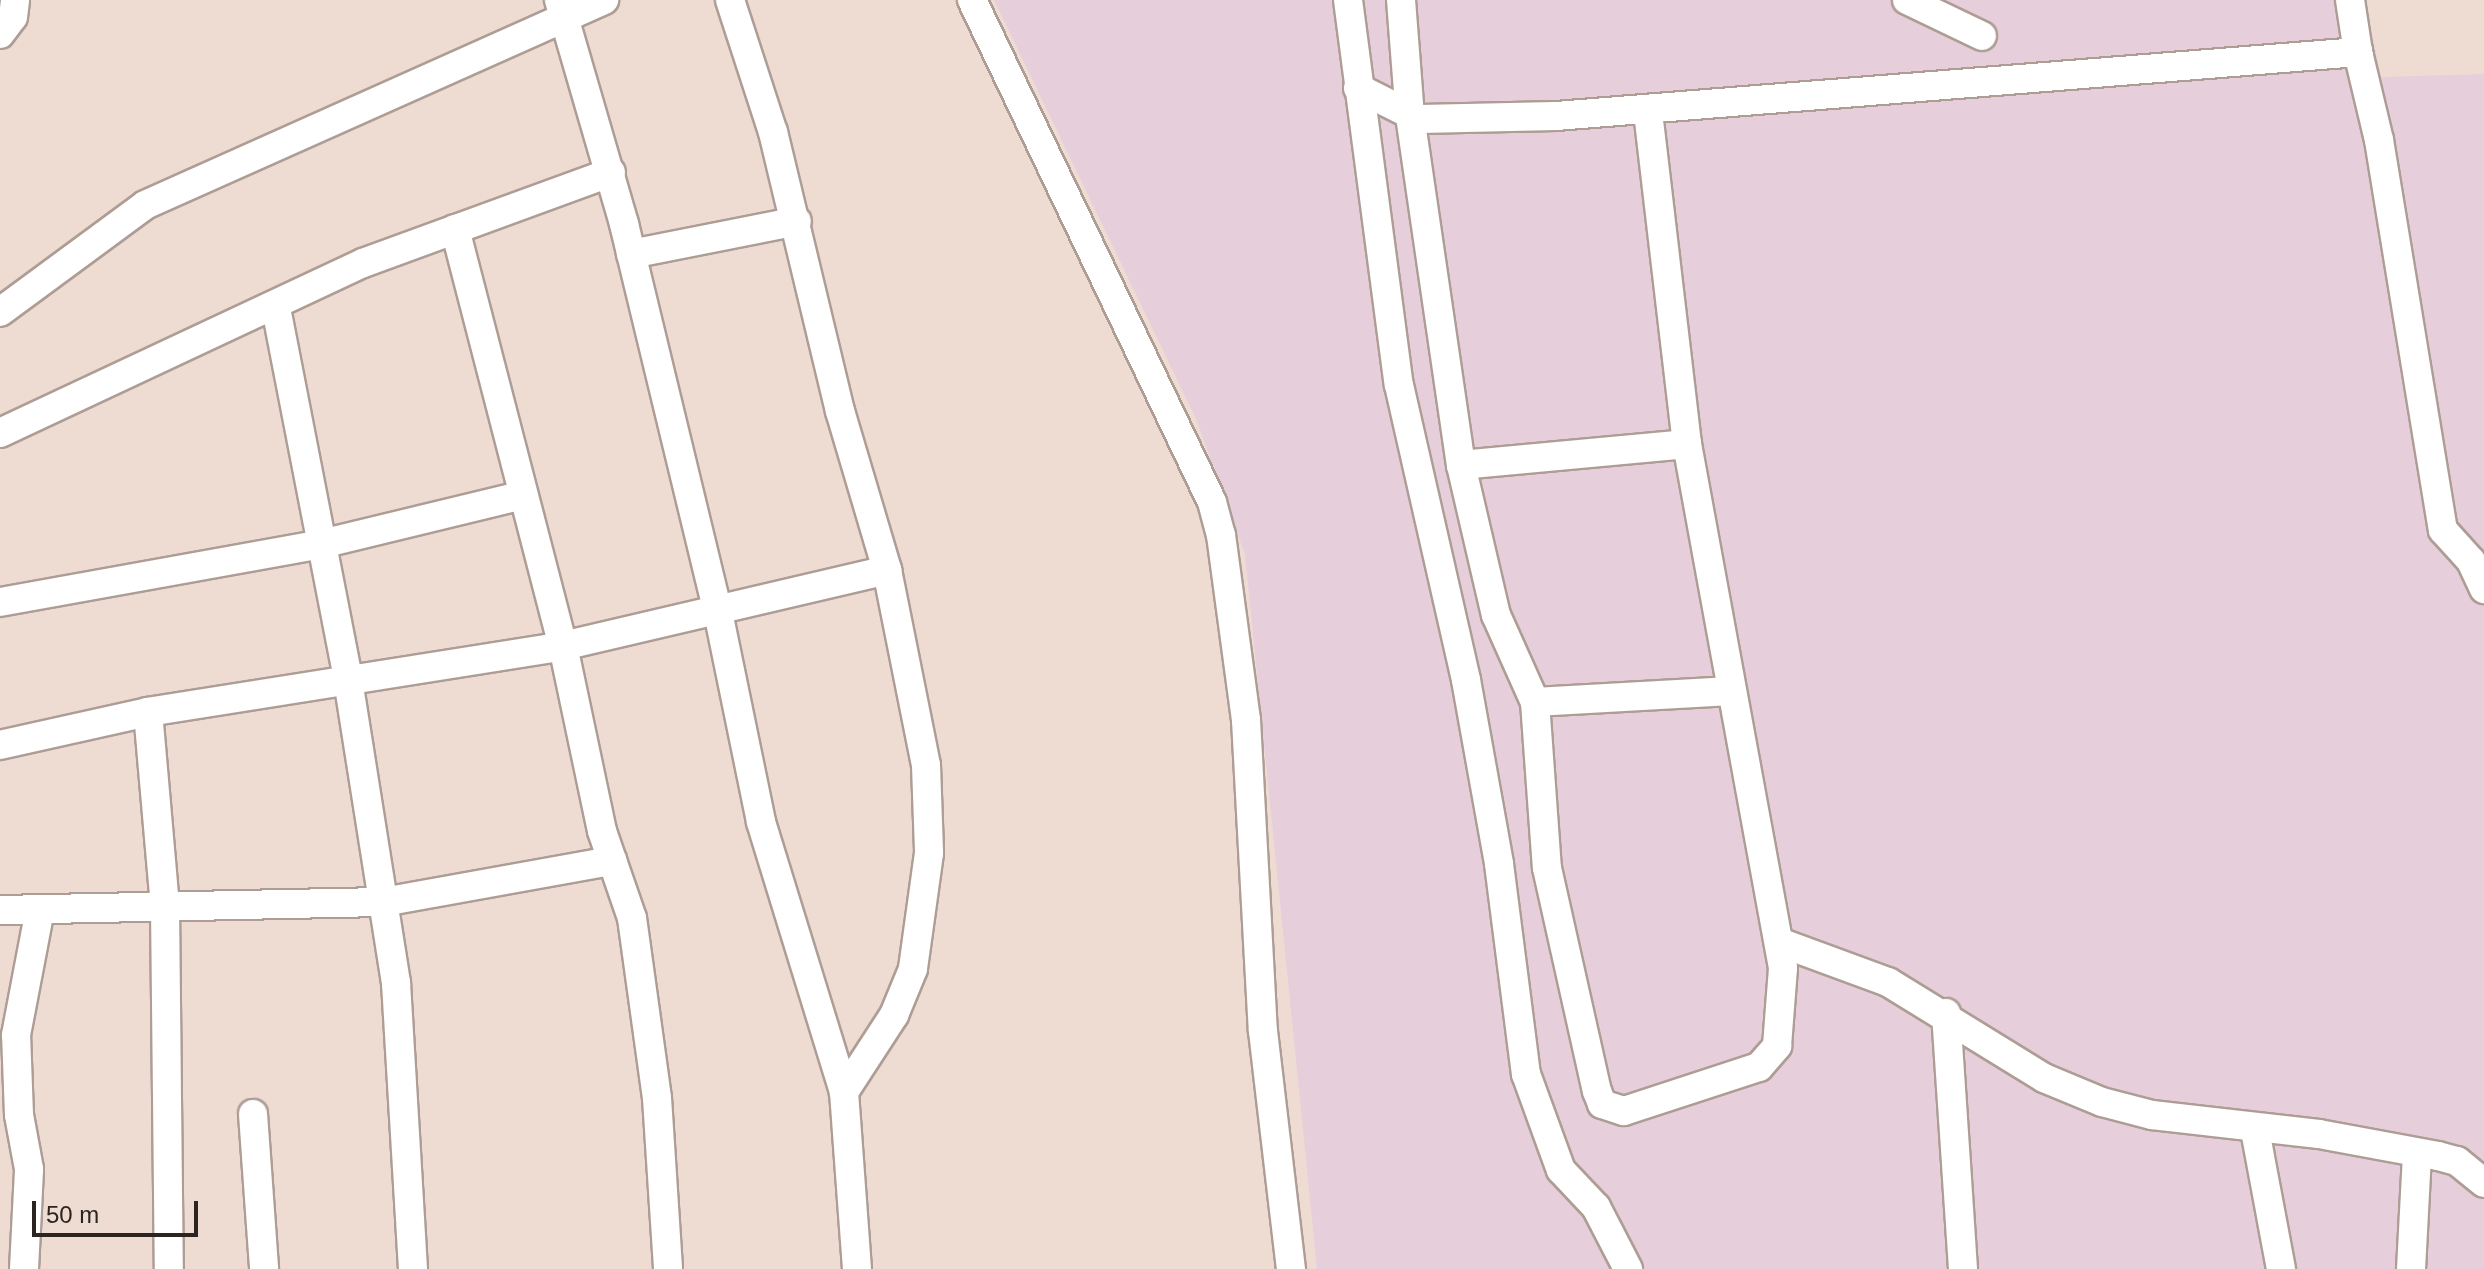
<!DOCTYPE html>
<html>
<head>
<meta charset="utf-8">
<style>
	body { margin:0 }
	#map { position:relative; width:2484px; height:1269px; overflow:hidden; background:#eedcd3; font-family:Helvetica,sans-serif }
	div>[style] { position:absolute }
	[style*='--x'] { left:calc(var(--x)*1px); top:calc(var(--y)*1px); width:calc(var(--w)*1px); rotate:calc(var(--a)*1deg) }
	.industrial>* { inset:0; background:#e6cfdb }
	.roads { filter:drop-shadow(2px 0 #ae9d95) drop-shadow(-2px 0 #ae9d95) drop-shadow(0 2px #ae9d95) drop-shadow(0 -2px #ae9d95) }
	.minor>* { height:28px; margin:-14px; padding:0 14px; transform-origin:14px; border-radius:14px; background:#fff }
	span { translate:-50% -50%; white-space:nowrap; text-align:center; line-height:1.15; -webkit-text-stroke:6px #eedcd3; paint-order:stroke }
	.scale { position:absolute; left:32px; top:1201px; width:166px; height:36px; box-sizing:border-box; border:4px solid #2b2421; border-top:0; padding-left:10px; font-size:24px; line-height:28px; white-space:nowrap; color:#2b2421; -webkit-text-stroke:6px #eedcd3; paint-order:stroke }
</style>
</head>
<body>
<div id="map">
	<div class="industrial">
		<i style="clip-path:polygon(994px 0,2365px 0,2381px 77px,2484px 74px,2484px 1269px,1317px 1269px,1245px 555px,1196px 419px)"></i>
	</div>
	<div class="roads">
		<div class="minor">
			<i style="--x:559;--y:0;--w:233;--a:73.8"></i>
			<i style="--x:624;--y:224;--w:399;--a:76.4"></i>
			<i style="--x:718;--y:612;--w:214;--a:78.4"></i>
			<i style="--x:761;--y:822;--w:282;--a:72.9"></i>
			<i style="--x:844;--y:1092;--w:177;--a:85.8"></i>
			<i style="--x:730;--y:0;--w:139;--a:72"></i>
			<i style="--x:773;--y:132;--w:287;--a:76.5"></i>
			<i style="--x:840;--y:411;--w:166;--a:73.5"></i>
			<i style="--x:887;--y:570;--w:199;--a:78.7"></i>
			<i style="--x:926;--y:765;--w:88;--a:88"></i>
			<i style="--x:929;--y:853;--w:117;--a:97.9"></i>
			<i style="--x:913;--y:969;--w:50;--a:112.4"></i>
			<i style="--x:894;--y:1015;--w:92;--a:123"></i>
			<i style="--x:972;--y:0;--w:556;--a:64.45"></i>
			<i style="--x:1212;--y:502;--w:34;--a:75"></i>
			<i style="--x:1221;--y:535;--w:187;--a:82.3"></i>
			<i style="--x:1246;--y:720;--w:311;--a:86.9"></i>
			<i style="--x:1263;--y:1031;--w:240;--a:83.3"></i>
			<i style="--x:1348;--y:0;--w:388;--a:82.5"></i>
			<i style="--x:1399;--y:385;--w:303;--a:77.2"></i>
			<i style="--x:1466;--y:680;--w:187;--a:79.8"></i>
			<i style="--x:1499;--y:864;--w:212;--a:82.7"></i>
			<i style="--x:1526;--y:1074;--w:102;--a:70"></i>
			<i style="--x:1561;--y:1170;--w:51;--a:46.6"></i>
			<i style="--x:1596;--y:1207;--w:70;--a:62.7"></i>
			<i style="--x:1401;--y:0;--w:116;--a:85.6"></i>
			<i style="--x:1410;--y:116;--w:353;--a:81.7"></i>
			<i style="--x:1461;--y:465;--w:154;--a:76.9"></i>
			<i style="--x:1496;--y:615;--w:95;--a:65.9"></i>
			<i style="--x:1535;--y:702;--w:166;--a:85.9"></i>
			<i style="--x:1547;--y:868;--w:229;--a:77.4"></i>
			<i style="--x:1597;--y:1091;--w:14;--a:69"></i>
			<i style="--x:1602;--y:1104;--w:23;--a:18"></i>
			<i style="--x:1624;--y:1111;--w:142;--a:-18.1"></i>
			<i style="--x:1759;--y:1067;--w:28;--a:-49"></i>
			<i style="--x:1777;--y:1046;--w:78;--a:-85.6"></i>
			<i style="--x:1783;--y:968;--w:533;--a:-100.38"></i>
			<i style="--x:1687;--y:444;--w:334;--a:-96.7"></i>
			<i style="--x:1907;--y:0;--w:83;--a:25.6"></i>
			<i style="--x:2350;--y:0;--w:53;--a:81.3"></i>
			<i style="--x:0;--y:34;--w:21;--a:-53"></i>
			<i style="--x:13;--y:17;--w:17;--a:-83"></i>
			<i style="--x:1358;--y:88;--w:69;--a:26.6"></i>
			<i style="--x:1420;--y:119;--w:136;--a:-1.3"></i>
			<i style="--x:1556;--y:116;--w:805;--a:-4.56"></i>
			<i style="--x:2358;--y:52;--w:90;--a:76.6"></i>
			<i style="--x:2379;--y:140;--w:395;--a:80.7"></i>
			<i style="--x:2443;--y:530;--w:42;--a:47.9"></i>
			<i style="--x:2471;--y:561;--w:31;--a:65"></i>
			<i style="--x:455;--y:229;--w:431;--a:75.5"></i>
			<i style="--x:563;--y:646;--w:189;--a:78.1"></i>
			<i style="--x:602;--y:831;--w:92;--a:71"></i>
			<i style="--x:632;--y:918;--w:182;--a:82.1"></i>
			<i style="--x:657;--y:1098;--w:171;--a:86.3"></i>
			<i style="--x:631;--y:254;--w:169;--a:-11.2"></i>
			<i style="--x:276;--y:308;--w:379;--a:79"></i>
			<i style="--x:348;--y:680;--w:307;--a:81"></i>
			<i style="--x:396;--y:983;--w:287;--a:86.6"></i>
			<i style="--x:0;--y:312;--w:180;--a:-36.4"></i>
			<i style="--x:145;--y:205;--w:503;--a:-24.07"></i>
			<i style="--x:0;--y:433;--w:401;--a:-25.1"></i>
			<i style="--x:363;--y:263;--w:264;--a:-20.1"></i>
			<i style="--x:1461;--y:465;--w:227;--a:-5.3"></i>
			<i style="--x:0;--y:602;--w:326;--a:-10.2"></i>
			<i style="--x:321;--y:544;--w:205;--a:-13.6"></i>
			<i style="--x:1535;--y:702;--w:196;--a:-3.2"></i>
			<i style="--x:148;--y:712;--w:195;--a:85"></i>
			<i style="--x:165;--y:906;--w:363;--a:89.4"></i>
			<i style="--x:0;--y:745;--w:152;--a:-12.6"></i>
			<i style="--x:148;--y:712;--w:420;--a:-9"></i>
			<i style="--x:563;--y:646;--w:333;--a:-13.2"></i>
			<i style="--x:0;--y:910;--w:383;--a:-1.2"></i>
			<i style="--x:383;--y:902;--w:233;--a:-10.2"></i>
			<i style="--x:1779;--y:942;--w:116;--a:20.2"></i>
			<i style="--x:1888;--y:982;--w:183;--a:31.6"></i>
			<i style="--x:2044;--y:1078;--w:63;--a:22.5"></i>
			<i style="--x:2102;--y:1102;--w:52;--a:14.6"></i>
			<i style="--x:2152;--y:1115;--w:168;--a:6.5"></i>
			<i style="--x:2319;--y:1134;--w:121;--a:10.5"></i>
			<i style="--x:2438;--y:1156;--w:20;--a:15"></i>
			<i style="--x:2457;--y:1161;--w:35;--a:39"></i>
			<i style="--x:1946;--y:1013;--w:257;--a:86.2"></i>
			<i style="--x:253;--y:1114;--w:155;--a:85.9"></i>
			<i style="--x:2255;--y:1130;--w:141;--a:79.4"></i>
			<i style="--x:24;--y:1269;--w:100;--a:-87.1"></i>
			<i style="--x:29;--y:1169;--w:55;--a:-100.5"></i>
			<i style="--x:19;--y:1115;--w:80;--a:-92.1"></i>
			<i style="--x:16;--y:1035;--w:128;--a:-79.2"></i>
			<i style="--x:2411;--y:1269;--w:116;--a:-87"></i>
		</div>
	</div>
	<div class="scale">50 m</div>
</div>
</body>
</html>
